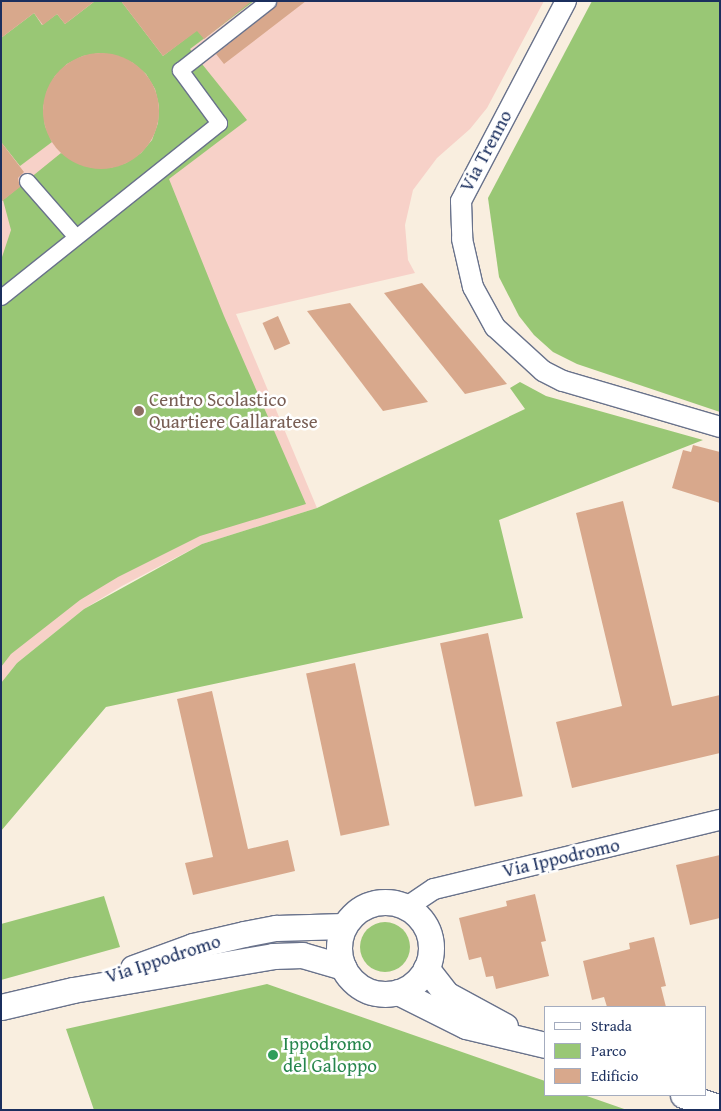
<!DOCTYPE html>
<html>
<head>
<meta charset="utf-8">
<style>
	body { margin:0 }
	#map { position:relative; width:721px; height:1111px; overflow:hidden; background:#f9eedf; font-family:"Gentium Book Plus",serif }
	div>[style] { position:absolute }
	[style*='--x'] { left:calc(var(--x)*1px); top:calc(var(--y)*1px); width:calc(var(--w)*1px); rotate:calc(var(--a)*1deg) }
	.built>* { inset:0; background:#f7d1c8 }
	.green>* { inset:0; background:#99c775 }
	.round { border-radius:50% }
	.building>* { inset:0; background:#d8a88c; transform-origin:0 0 }
	.roads { filter:drop-shadow(1px 0 #69728b) drop-shadow(-1px 0 #69728b) drop-shadow(0 1px #69728b) drop-shadow(0 -1px #69728b) }
	.pedestrian>* { height:15px; margin:-7.5px; padding:0 7.5px; transform-origin:7.5px; border-radius:7.5px; background:#fff }
	.minor>* { height:20px; margin:-10px; padding:0 10px; transform-origin:10px; border-radius:10px; background:#fff }
	.tertiary>* { height:25px; margin:-12.5px; padding:0 12.5px; transform-origin:12.5px; border-radius:12.5px; background:#fff }
	.tertiary>.ring { margin:-12.5px; padding:0; box-sizing:content-box; background:none; border:25px solid #fff; border-radius:50% }
	.dots>* { width:14px; height:14px; translate:-50% -50%; box-sizing:border-box; border:2px solid #fff; border-radius:50% }
	span { translate:-50% -50%; white-space:nowrap; text-align:center; line-height:1.15; -webkit-text-stroke:5px #fff; paint-order:stroke }
	.street-label { font-size:19px; color:#1b2f5e }
	.education-label { font-size:19px; color:#785e54 }
	.left { translate:0 -50%; text-align:left }
	.leisure-label { font-size:19px; color:#27864d }
	.frame { position:absolute; inset:0; border:2px solid #1b2f5e; pointer-events:none }
	.legend { position:absolute; left:544px; top:1006px; width:162px; height:90px; box-sizing:border-box; background:#fff; border:1px solid #a4acbf; margin:0; padding:6px 9px; list-style:none; font-size:15px; color:#1b2f5e }
	.legend li { display:flex; align-items:center; gap:10px; height:25px }
	.legend b { width:25px; border:1px solid #a4acbf }
</style>
</head>
<body>
<div id="map">
	<div class="built">
		<i style="clip-path:polygon(1px 1px,544px 1px,487px 108px,470px 129px,437px 158px,413px 190px,405px 225px,408px 260px,415px 273px,236px 314px,317px 508px,202px 544px,122px 586px,84px 609px,17px 663px,1px 683px)"></i>
	</div>
	<div class="green">
		<i style="clip-path:polygon(95px 1px,121px 1px,163px 56px,235px 1px,254px 1px,190px 49px,247px 120px,169px 179px,224px 316px,306px 504px,200px 536px,118px 577px,80px 600px,11px 654px,1px 667px,1px 260px,11px 230px,3px 200px,61px 153px,92px 168px,110px 168px,126px 163px,141px 153px,152px 140px,158px 123px,159px 106px,155px 89px,146px 74px,133px 63px,117px 56px,100px 53px,83px 56px,67px 64px,55px 76px,47px 91px,43px 108px,45px 126px,52px 142px,20px 166px,1px 142px,1px 38px,34px 13px,42px 25px,57px 14px,65px 24px)"></i>
		<i style="clip-path:polygon(592px 1px,720px 1px,720px 412px,577px 364px,553px 352px,534px 335px,519px 316px,499px 277px,488px 198px)"></i>
		<i style="clip-path:polygon(520px 382px,546px 396px,703px 440px,499px 520px,523px 618px,106px 707px,1px 831px,1px 683px,17px 663px,84px 609px,202px 544px,317px 508px,525px 409px,510px 388px)"></i>
		<i style="clip-path:polygon(104px 896px,120px 947px,1px 980px,1px 924px)"></i>
		<i class="round" style="left:360px;top:922px;width:50px;height:50px"></i>
		<i style="clip-path:polygon(267px 984px,545px 1081px,545px 1095px,584px 1095px,627px 1110px,94px 1110px,66px 1029px)"></i>
	</div>
	<div class="building">
		<i style="clip-path:polygon(1px 1px,95px 1px,65px 24px,57px 14px,43px 25px,34px 13px,1px 38px)"></i>
		<i style="clip-path:polygon(121px 1px,252px 1px,204px 39px,197px 31px,163px 56px)"></i>
		<i style="clip-path:polygon(277px 1px,306px 1px,224px 64px,216px 54px,274px 8px)"></i>
		<i class="round" style="left:43px;top:53px;width:116px;height:116px"></i>
		<i style="clip-path:polygon(1px 142px,24px 172px,18px 178px,20px 187px,1px 202px)"></i>
		<i style="clip-path:polygon(422px 283px,439px 303px,507px 384px,465px 394px,384px 293px)"></i>
		<i style="clip-path:polygon(350px 303px,428px 402px,383px 411px,307px 311px)"></i>
		<i style="left:278px;top:316px;width:30px;height:17px;rotate:66deg"></i>
		<i style="clip-path:polygon(693px 445px,720px 452px,720px 503px,672px 488px,683px 450px,691px 452px)"></i>
		<i style="clip-path:polygon(623px 501px,672px 706px,720px 695px,720px 753px,572px 788px,556px 722px,622px 706px,576px 513px)"></i>
		<i style="left:488px;top:633px;width:167px;height:49px;rotate:78deg"></i>
		<i style="left:355px;top:663px;width:166px;height:50px;rotate:78deg"></i>
		<i style="clip-path:polygon(212px 691px,248px 849px,288px 840px,295px 871px,193px 895px,185px 863px,213px 857px,177px 699px)"></i>
		<i style="clip-path:polygon(720px 855px,720px 918px,690px 925px,676px 865px)"></i>
		<i style="clip-path:polygon(535px 894px,546px 941px,541px 942px,549px 976px,496px 989px,493px 976px,486px 977px,481px 957px,469px 960px,459px 918px,507px 906px,506px 901px)"></i>
		<i style="clip-path:polygon(654px 937px,666px 986px,661px 987px,666px 1007px,607px 1007px,604px 997px,592px 1000px,583px 961px,630px 949px,629px 943px)"></i>
	</div>
	<div class="roads">
		<div class="pedestrian">
			<i style="--x:27;--y:181;--w:74;--a:48.8"></i>
			<i style="--x:1;--y:297;--w:279;--a:-38.6"></i>
			<i style="--x:219;--y:123;--w:66;--a:-126.3"></i>
			<i style="--x:180;--y:70;--w:112;--a:-38.1"></i>
		</div>
		<div class="minor">
			<i style="--x:566;--y:1;--w:226;--a:117.7"></i>
			<i style="--x:461;--y:201;--w:38;--a:88"></i>
			<i style="--x:462;--y:239;--w:49;--a:77.1"></i>
			<i style="--x:473;--y:287;--w:46;--a:61.2"></i>
			<i style="--x:495;--y:327;--w:65;--a:42.5"></i>
			<i style="--x:543;--y:371;--w:22;--a:27"></i>
			<i style="--x:563;--y:381;--w:164;--a:16.3"></i>
			<i style="--x:407;--y:907;--w:32;--a:-34"></i>
			<i style="--x:434;--y:889;--w:294;--a:-13.6"></i>
		</div>
		<div class="tertiary">
			<i class="ring" style="left:339px;top:902px;width:67px;height:67px"></i>
			<i style="--x:133;--y:968;--w:64;--a:-20.1"></i>
			<i style="--x:193;--y:946;--w:52;--a:-13.2"></i>
			<i style="--x:244;--y:934;--w:33;--a:-11"></i>
			<i style="--x:276;--y:928;--w:68;--a:-1.7"></i>
			<i style="--x:426;--y:968;--w:33;--a:52"></i>
			<i style="--x:446;--y:994;--w:67;--a:28.5"></i>
			<i style="--x:398;--y:992;--w:76;--a:26.6"></i>
			<i style="--x:466;--y:1026;--w:81;--a:13.5"></i>
			<i style="--x:1;--y:1007;--w:74;--a:-13.3"></i>
			<i style="--x:73;--y:990;--w:203;--a:-9.6"></i>
			<i style="--x:273;--y:956;--w:29;--a:-2"></i>
			<i style="--x:302;--y:955;--w:43;--a:16.3"></i>
			<i style="--x:683;--y:1095;--w:39;--a:19"></i>
		</div>
	</div>
	<div class="dots">
		<i style="left:139px;top:411px;background:#8d6e63"></i>
		<i style="left:273px;top:1055px;background:#2e9e5b"></i>
	</div>
	<div class="street-label">
		<span style="left:486px;top:151px;rotate:-62deg">Via Trenno</span>
		<span style="left:561px;top:858px;rotate:-13deg">Via Ippodromo</span>
		<span style="left:163px;top:959px;rotate:-18deg">Via Ippodromo</span>
	</div>
	<div class="education-label">
		<span class="left" style="left:149px;top:411px">Centro Scolastico<br>Quartiere Gallaratese</span>
	</div>
	<div class="leisure-label">
		<span class="left" style="left:283px;top:1055px">Ippodromo<br>del Galoppo</span>
	</div>
	<div class="frame"></div>
	<ul class="legend">
	<li><b style="height:6px;background:#fff"></b>Strada</li>
	<li><b style="height:14px;background:#99c775"></b>Parco</li>
	<li><b style="height:14px;background:#d8a88c"></b>Edificio</li>
	</ul>
</div>
</body>
</html>
